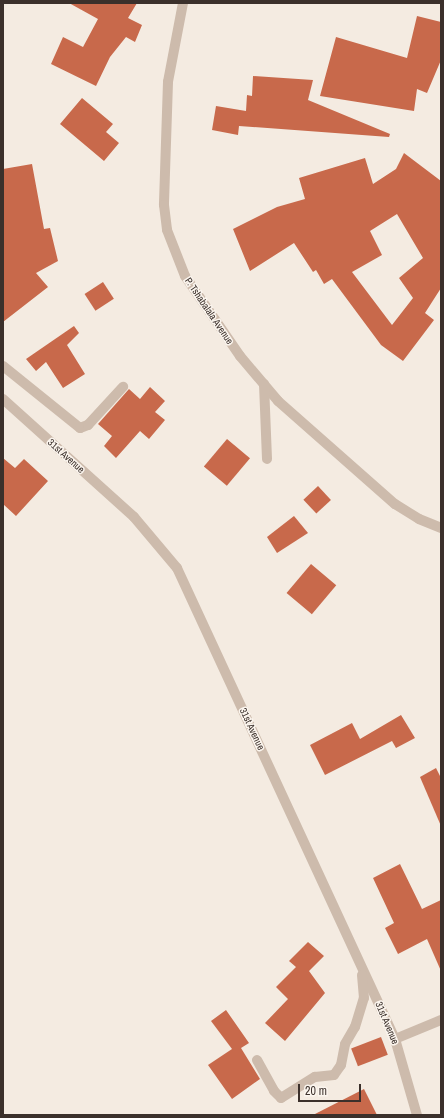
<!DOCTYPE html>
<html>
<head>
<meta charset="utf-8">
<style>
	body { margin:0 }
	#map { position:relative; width:444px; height:1118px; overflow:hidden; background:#f4ebe1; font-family:"Archivo Narrow",sans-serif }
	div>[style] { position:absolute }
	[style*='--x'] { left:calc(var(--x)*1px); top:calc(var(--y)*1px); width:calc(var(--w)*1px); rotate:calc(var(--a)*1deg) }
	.building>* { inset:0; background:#c8694b; transform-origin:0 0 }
	.minor>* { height:10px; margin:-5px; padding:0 5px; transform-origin:5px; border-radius:5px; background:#cdbbac }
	span { translate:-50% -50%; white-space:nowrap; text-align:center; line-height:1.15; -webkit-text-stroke:3px #fbf5ee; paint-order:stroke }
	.street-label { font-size:10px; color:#3b302b }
	.frame { position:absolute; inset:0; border:4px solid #3b302b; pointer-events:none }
	.scale { position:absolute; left:298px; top:1084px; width:63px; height:18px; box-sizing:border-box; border:2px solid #3b302b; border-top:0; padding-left:5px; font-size:12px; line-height:14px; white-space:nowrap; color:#3b302b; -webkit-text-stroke:3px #fbf5ee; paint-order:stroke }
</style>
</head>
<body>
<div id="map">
	<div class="building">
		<i style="clip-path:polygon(69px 3px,137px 3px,128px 18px,142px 25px,135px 42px,126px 37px,110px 57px,96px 86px,51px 64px,63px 37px,83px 47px,98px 19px)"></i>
		<i style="clip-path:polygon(417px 16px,441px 22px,441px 60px,427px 93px,417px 89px,414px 111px,320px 96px,336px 37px,407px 58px)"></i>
		<i style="clip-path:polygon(253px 76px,313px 80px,308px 100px,390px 134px,389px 137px,239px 126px,238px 135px,212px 130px,216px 106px,246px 111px,247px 95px,252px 96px)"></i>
		<i style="clip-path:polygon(82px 98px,113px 124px,106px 132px,119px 143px,104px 161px,60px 124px)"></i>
		<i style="clip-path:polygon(evenodd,404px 153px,441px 181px,441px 288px,425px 313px,434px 320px,403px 361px,381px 345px,332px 279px,324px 284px,316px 270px,313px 272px,294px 243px,250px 271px,233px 229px,277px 207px,305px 199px,299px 178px,365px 158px,373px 184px,396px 169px,404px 153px,397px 214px,423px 258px,399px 278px,413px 298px,392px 325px,352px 272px,382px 255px,370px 231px,397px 214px)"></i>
		<i style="clip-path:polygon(32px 164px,44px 229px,50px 228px,58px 261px,36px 273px,48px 287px,3px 322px,3px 169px)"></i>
		<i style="left:103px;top:282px;width:20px;height:22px;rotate:57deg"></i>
		<i style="clip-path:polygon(74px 326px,79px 333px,67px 345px,85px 374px,63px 388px,46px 362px,36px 371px,26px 359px)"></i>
		<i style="clip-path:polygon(150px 387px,165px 401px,155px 412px,165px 420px,149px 439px,140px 431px,116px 458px,104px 446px,112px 436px,98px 424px,129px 389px,140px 399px)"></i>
		<i style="left:227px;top:439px;width:30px;height:36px;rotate:40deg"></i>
		<i style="clip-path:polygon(3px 458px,15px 468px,24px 459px,48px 481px,16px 516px,3px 504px)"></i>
		<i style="left:318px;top:486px;width:19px;height:20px;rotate:47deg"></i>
		<i style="clip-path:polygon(294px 516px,308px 533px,277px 553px,267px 537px)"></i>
		<i style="left:311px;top:564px;width:33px;height:38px;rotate:40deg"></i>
		<i style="clip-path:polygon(401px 715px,415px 738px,396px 748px,392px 741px,325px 775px,310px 745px,352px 723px,360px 739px)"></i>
		<i style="clip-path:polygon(436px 768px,441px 778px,441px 826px,420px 777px)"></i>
		<i style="clip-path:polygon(400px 864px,422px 909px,441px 900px,441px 971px,427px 939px,398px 954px,385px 928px,394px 923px,373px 878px)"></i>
		<i style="clip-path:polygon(308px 942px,324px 956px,309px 971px,325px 993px,285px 1041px,265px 1023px,288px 999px,276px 987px,296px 967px,289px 961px)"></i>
		<i style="clip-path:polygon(226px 1010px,249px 1043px,241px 1048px,260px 1079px,232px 1099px,208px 1065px,232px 1049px,211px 1021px)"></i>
		<i style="left:381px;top:1037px;width:19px;height:32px;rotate:69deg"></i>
		<i style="clip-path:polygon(364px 1089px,377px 1115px,313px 1115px)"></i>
	</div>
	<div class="minor">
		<i style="--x:183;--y:3;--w:80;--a:100.8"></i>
		<i style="--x:168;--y:82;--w:123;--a:91.9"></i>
		<i style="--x:164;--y:205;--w:25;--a:83"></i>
		<i style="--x:167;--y:230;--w:49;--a:68.6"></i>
		<i style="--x:185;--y:276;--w:97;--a:55.5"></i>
		<i style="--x:240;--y:356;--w:59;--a:49.8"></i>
		<i style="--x:278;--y:401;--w:156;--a:41.4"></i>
		<i style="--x:395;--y:504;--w:28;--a:32"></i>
		<i style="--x:419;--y:519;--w:24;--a:22"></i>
		<i style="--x:3;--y:366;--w:99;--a:38.8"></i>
		<i style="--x:80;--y:428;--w:9;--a:-21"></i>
		<i style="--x:88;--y:425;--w:52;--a:-47.4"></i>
		<i style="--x:264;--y:384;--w:75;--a:87.7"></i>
		<i style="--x:3;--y:399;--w:176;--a:42"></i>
		<i style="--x:134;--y:517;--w:67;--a:49.9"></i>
		<i style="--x:177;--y:568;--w:519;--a:65.16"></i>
		<i style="--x:395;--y:1039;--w:79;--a:73.9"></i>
		<i style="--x:395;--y:1039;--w:50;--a:-22.4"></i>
		<i style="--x:257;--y:1060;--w:35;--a:61"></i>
		<i style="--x:274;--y:1091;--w:10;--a:45"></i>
		<i style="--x:281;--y:1098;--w:40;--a:-32"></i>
		<i style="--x:315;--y:1077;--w:19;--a:-6"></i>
		<i style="--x:334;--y:1075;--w:12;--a:-55"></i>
		<i style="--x:341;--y:1065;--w:21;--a:-79"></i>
		<i style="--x:345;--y:1044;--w:20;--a:-60"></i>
		<i style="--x:355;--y:1027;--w:30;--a:-73"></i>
		<i style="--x:364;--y:998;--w:23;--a:-95"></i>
	</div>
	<div class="street-label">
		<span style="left:209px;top:311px;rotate:56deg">P. Tshabalala Avenue</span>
		<span style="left:66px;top:456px;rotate:42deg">31st Avenue</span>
		<span style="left:252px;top:729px;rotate:65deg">31st Avenue</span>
		<span style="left:387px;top:1023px;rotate:67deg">31st Avenue</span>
	</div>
	<div class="frame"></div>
	<div class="scale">20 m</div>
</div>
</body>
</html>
